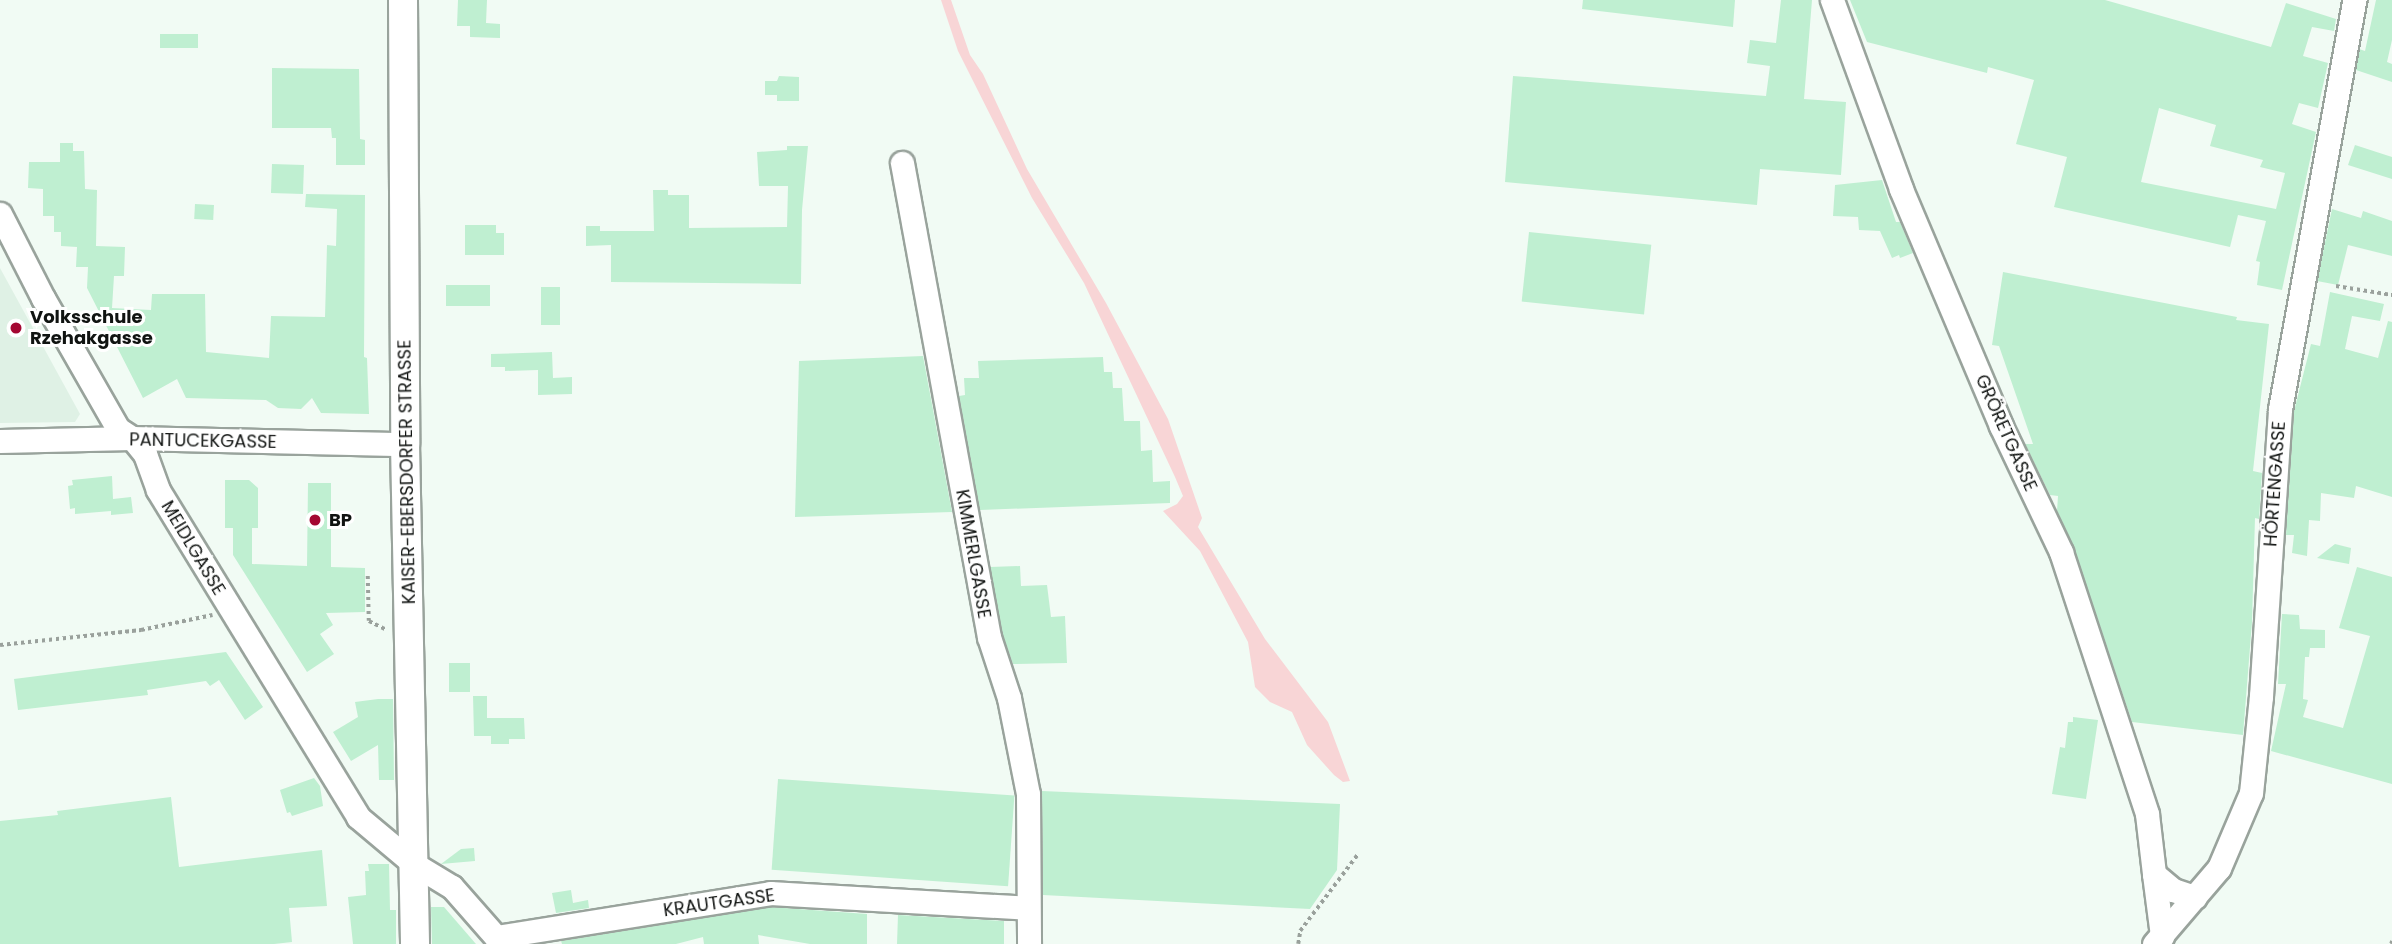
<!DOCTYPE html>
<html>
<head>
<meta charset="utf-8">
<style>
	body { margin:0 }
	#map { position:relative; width:2392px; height:944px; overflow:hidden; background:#f1fbf4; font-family:Poppins,sans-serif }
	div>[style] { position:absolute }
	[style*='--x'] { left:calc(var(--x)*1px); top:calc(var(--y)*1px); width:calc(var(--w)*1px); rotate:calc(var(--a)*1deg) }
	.built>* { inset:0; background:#dff1e5 }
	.green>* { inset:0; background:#f8d5d6 }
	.building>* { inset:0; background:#bfefd1; transform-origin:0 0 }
	.path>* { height:3.5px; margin-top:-1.75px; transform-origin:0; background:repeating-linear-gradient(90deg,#9aa19c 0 3.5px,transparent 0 7px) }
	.roads { filter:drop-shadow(2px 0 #99a39c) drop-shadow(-2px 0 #99a39c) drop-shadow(0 2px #99a39c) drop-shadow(0 -2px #99a39c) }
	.minor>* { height:23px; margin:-11.5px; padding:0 11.5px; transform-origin:11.5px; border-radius:11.5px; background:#fff }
	.major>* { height:28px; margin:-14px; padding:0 14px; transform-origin:14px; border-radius:14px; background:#fff }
	.dots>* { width:19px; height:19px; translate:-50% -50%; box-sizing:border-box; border:4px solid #fff; border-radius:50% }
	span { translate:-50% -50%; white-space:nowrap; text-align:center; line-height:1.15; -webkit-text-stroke:6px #fff; paint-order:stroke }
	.poi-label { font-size:18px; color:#101311; font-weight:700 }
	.left { translate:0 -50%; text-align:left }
	.street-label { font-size:18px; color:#101311 }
</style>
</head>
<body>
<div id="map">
	<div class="built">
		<i style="clip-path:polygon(0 268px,80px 414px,75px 422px,0 423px)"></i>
	</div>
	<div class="green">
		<i style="clip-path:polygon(941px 0,951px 0,970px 55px,983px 74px,1027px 169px,1106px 303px,1168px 419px,1202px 518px,1198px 527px,1265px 639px,1328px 722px,1350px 781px,1343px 782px,1334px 775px,1307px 745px,1292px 712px,1270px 702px,1255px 687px,1248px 642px,1200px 551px,1163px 511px,1177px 504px,1183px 496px,1175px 477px,1084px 283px,1032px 198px,958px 51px)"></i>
	</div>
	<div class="building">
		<i style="clip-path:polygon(458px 0,487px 0,486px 23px,500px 24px,500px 38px,470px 37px,470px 26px,457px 26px)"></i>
		<i style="clip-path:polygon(1583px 0,1735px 0,1733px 27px,1582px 9px)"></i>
		<i style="clip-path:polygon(1781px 0,1812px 0,1804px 99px,1846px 102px,1841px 175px,1760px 169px,1757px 205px,1505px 182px,1513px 76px,1766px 96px,1770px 66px,1747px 63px,1750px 40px,1776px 43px)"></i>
		<i style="clip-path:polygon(evenodd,1850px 0,2105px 0,2271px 47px,2286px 3px,2336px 19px,2334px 31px,2312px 27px,2303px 56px,2328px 63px,2318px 108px,2299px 103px,2292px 124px,2316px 132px,2282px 290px,2257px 285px,2260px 262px,2256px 261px,2266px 221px,2238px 215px,2230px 247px,2054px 207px,2067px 157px,2016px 144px,2034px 80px,1988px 67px,1987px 73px,1867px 42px,1850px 0,2159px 108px,2216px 125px,2210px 146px,2263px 160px,2260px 167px,2285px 173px,2276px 209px,2141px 182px,2159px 108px)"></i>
		<i style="clip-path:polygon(2376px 0,2392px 0,2392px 40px,2387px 62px,2392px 64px,2392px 82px,2356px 70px,2359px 49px,2365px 51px)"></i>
		<i style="left:160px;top:34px;width:38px;height:14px"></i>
		<i style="clip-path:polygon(272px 68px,359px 69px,360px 139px,365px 140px,365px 165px,336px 165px,336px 138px,332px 138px,331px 128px,272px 128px)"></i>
		<i style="clip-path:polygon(779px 76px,799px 77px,799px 101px,777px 101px,777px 95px,765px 95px,765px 81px,777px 81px)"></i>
		<i style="clip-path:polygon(60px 143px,73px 143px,73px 151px,84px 151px,85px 189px,97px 190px,96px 246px,125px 247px,124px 276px,114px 276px,112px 308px,151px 310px,152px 294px,205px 294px,206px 352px,269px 358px,271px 316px,325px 317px,327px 245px,336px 246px,337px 209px,305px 207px,306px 194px,365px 195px,364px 357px,367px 358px,369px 414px,321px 413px,312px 398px,301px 409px,278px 408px,266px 400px,186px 398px,177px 379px,143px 398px,87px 288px,88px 267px,76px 267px,77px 247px,61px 246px,61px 232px,54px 232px,54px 216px,43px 216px,43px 189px,28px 188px,29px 162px,60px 162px)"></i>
		<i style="clip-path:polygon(2355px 145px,2392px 157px,2392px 179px,2348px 165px)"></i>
		<i style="clip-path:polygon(787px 146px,808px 146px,802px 210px,801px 284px,611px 282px,611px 245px,586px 246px,586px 226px,600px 226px,600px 231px,654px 231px,653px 190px,668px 190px,668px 195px,689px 195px,689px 228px,787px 227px,788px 186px,759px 186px,757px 152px,787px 150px)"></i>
		<i style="left:272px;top:164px;width:32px;height:29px;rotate:2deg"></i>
		<i style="clip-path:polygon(1882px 180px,1896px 222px,1900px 222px,1913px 253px,1900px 258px,1899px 255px,1892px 258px,1880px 231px,1859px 230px,1858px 217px,1833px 216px,1835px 185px)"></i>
		<i style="left:195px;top:204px;width:19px;height:15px;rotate:3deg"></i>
		<i style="clip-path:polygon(2332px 209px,2361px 218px,2363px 211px,2392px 221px,2392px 256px,2348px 245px,2338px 285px,2317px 281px)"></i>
		<i style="clip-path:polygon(465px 225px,496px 225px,496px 233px,504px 233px,504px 255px,465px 255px)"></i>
		<i style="left:1529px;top:232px;width:123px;height:70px;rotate:6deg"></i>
		<i style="clip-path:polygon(2003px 272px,2237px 317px,2236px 320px,2269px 324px,2253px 471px,2262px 473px,2259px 519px,2255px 518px,2252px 622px,2243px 735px,2132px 722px,2074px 548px,2057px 511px,2058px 496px,2050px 495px,2025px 444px,2033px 444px,1999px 346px,1992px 345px)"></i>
		<i style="left:490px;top:285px;width:21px;height:44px;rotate:90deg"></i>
		<i style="left:541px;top:287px;width:19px;height:38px"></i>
		<i style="clip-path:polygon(2330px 292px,2384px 304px,2380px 321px,2352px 316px,2345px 349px,2378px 358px,2388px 321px,2392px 322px,2392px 497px,2356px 486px,2354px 498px,2321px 493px,2320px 521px,2309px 520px,2307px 556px,2292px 553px,2294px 535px,2286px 535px,2294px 411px,2311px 344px,2320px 346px)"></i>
		<i style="clip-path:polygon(552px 352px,553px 378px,572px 377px,572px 394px,538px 395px,538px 370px,505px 371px,505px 367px,491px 367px,491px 354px)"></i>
		<i style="clip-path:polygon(923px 356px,952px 512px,795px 517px,799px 361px)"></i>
		<i style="clip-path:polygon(1103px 357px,1104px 372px,1112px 372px,1113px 388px,1122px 388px,1124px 421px,1140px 421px,1141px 451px,1152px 450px,1153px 482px,1170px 481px,1170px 503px,980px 510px,959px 396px,965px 395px,964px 378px,979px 378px,978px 361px)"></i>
		<i style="clip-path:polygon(112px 476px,113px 499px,131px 497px,133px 513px,111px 515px,111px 511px,75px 514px,75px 508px,70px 509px,68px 486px,73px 485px,72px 480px)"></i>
		<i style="clip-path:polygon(225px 480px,249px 480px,258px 488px,258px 528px,252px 528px,252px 564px,307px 566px,308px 483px,331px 483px,331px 567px,365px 568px,365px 612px,326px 613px,333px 625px,320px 634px,334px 654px,307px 672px,233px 555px,233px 528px,225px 528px)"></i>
		<i style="clip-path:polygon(2335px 544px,2351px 548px,2349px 564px,2317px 558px)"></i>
		<i style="clip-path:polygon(1020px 566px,1021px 586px,1047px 585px,1051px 617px,1065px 616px,1067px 663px,1013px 664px,1003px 636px,990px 567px)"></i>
		<i style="clip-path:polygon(2357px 567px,2392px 577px,2392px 784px,2271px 751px,2286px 684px,2278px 684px,2282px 614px,2299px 615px,2300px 629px,2325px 630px,2325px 648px,2310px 648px,2309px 657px,2305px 657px,2303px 699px,2308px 700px,2303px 717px,2343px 728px,2370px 636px,2339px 628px)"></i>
		<i style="clip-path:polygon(226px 652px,263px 707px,245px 720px,219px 680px,210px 686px,206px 681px,147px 690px,148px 695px,18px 710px,14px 679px)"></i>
		<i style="left:470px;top:663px;width:29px;height:21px;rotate:90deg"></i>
		<i style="clip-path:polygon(473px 696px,487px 696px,487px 718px,524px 718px,525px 739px,509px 739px,509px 744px,491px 744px,491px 736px,474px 736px)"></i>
		<i style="clip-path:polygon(378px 699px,393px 699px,394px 780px,379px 780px,378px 745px,351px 761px,333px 732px,358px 717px,355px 702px)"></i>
		<i style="clip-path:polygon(2073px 717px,2098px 720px,2086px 799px,2052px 794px,2060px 747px,2065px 748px,2068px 722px,2073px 722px)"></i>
		<i style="clip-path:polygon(314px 778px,320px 786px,323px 806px,292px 816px,290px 812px,287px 813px,280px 790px)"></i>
		<i style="left:778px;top:779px;width:237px;height:91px;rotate:4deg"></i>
		<i style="clip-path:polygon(1042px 791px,1340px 804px,1337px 870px,1310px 909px,1043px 895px)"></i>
		<i style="clip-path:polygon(171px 797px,179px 867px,322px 850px,327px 906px,289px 908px,292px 942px,274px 944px,0 944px,0 821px,58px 815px,57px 811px)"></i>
		<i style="clip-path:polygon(474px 848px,475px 861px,441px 864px,461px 849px)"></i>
		<i style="clip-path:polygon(368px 864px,389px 864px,390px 910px,396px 910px,396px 944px,353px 944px,348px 897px,366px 895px,365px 871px,369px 871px)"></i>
		<i style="clip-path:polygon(571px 890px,573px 903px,588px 900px,589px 908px,556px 913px,552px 893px)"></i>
		<i style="clip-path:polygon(431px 907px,444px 907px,476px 944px,432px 944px)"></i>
		<i style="clip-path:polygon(771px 907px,867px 914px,867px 944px,810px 944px,758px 935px,759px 944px,704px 944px,703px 937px,676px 944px,562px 944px,561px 941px)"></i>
		<i style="clip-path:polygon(898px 915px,1004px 921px,1004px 944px,897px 944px)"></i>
	</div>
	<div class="path">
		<i style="--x:2336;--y:286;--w:57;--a:9.1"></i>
		<i style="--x:368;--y:576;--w:45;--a:88.7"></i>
		<i style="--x:369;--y:621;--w:20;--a:27"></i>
		<i style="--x:0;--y:645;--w:142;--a:-6.1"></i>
		<i style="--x:141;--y:630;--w:73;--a:-11.9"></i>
		<i style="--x:1298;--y:944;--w:13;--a:-81"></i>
		<i style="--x:1300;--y:931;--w:96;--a:-53"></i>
		<i style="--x:2391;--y:944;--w:3;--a:-72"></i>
	</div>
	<div class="roads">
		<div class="minor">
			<i style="--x:1832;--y:0;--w:201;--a:69.9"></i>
			<i style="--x:1901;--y:189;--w:257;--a:67.1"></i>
			<i style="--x:2001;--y:426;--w:140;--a:64.5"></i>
			<i style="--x:2061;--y:552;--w:276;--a:71.8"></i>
			<i style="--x:2147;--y:814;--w:60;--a:83.3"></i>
			<i style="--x:2154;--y:874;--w:25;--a:40"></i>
			<i style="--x:2173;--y:890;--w:23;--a:18"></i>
			<i style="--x:902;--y:163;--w:482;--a:79.6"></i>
			<i style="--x:989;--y:637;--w:64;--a:71.8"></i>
			<i style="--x:1009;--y:698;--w:98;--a:78.8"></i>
			<i style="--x:1028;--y:794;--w:150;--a:89.6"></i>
			<i style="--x:0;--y:214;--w:94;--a:62.9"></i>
			<i style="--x:43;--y:298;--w:151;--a:60.2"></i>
			<i style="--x:118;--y:429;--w:17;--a:33"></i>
			<i style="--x:132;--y:438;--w:21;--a:51"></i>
			<i style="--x:145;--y:454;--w:38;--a:70"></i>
			<i style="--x:158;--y:490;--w:383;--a:58.5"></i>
			<i style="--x:358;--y:817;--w:73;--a:40"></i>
			<i style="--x:414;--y:864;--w:44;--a:31.2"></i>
			<i style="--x:452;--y:887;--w:76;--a:48.7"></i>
			<i style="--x:0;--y:441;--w:132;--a:-1.3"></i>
			<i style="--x:132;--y:438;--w:273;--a:1.3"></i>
			<i style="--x:2154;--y:874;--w:63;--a:82.6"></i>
			<i style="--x:496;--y:937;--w:278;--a:-9.1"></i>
			<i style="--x:770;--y:893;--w:258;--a:3.3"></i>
			<i style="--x:2154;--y:944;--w:100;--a:-49.5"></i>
			<i style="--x:2219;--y:868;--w:82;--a:-66.9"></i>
			<i style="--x:2251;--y:793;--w:98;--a:-84.1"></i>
			<i style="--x:2261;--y:696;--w:288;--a:-86.2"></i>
			<i style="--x:2280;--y:409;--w:416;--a:-79.7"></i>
		</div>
		<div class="major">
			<i style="--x:403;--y:0;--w:444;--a:89.7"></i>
			<i style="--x:405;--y:444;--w:500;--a:88.85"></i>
		</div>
	</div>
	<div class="dots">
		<i style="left:16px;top:328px;background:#a40732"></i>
		<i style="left:315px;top:520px;background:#a40732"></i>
	</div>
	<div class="poi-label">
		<span class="left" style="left:30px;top:328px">Volksschule<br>Rzehakgasse</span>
		<span class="left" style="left:329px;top:520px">BP</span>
	</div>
	<div class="street-label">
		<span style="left:2006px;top:433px;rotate:66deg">GRÖRETGASSE</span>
		<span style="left:203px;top:441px;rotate:1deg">PANTUCEKGASSE</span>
		<span style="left:407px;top:472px;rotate:-91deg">KAISER-EBERSDORFER STRASSE</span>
		<span style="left:2275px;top:484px;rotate:-86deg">HÖRTENGASSE</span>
		<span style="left:193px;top:548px;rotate:59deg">MEIDLGASSE</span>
		<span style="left:973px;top:554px;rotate:80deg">KIMMERLGASSE</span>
		<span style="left:719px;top:903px;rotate:-8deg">KRAUTGASSE</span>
	</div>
</div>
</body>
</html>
